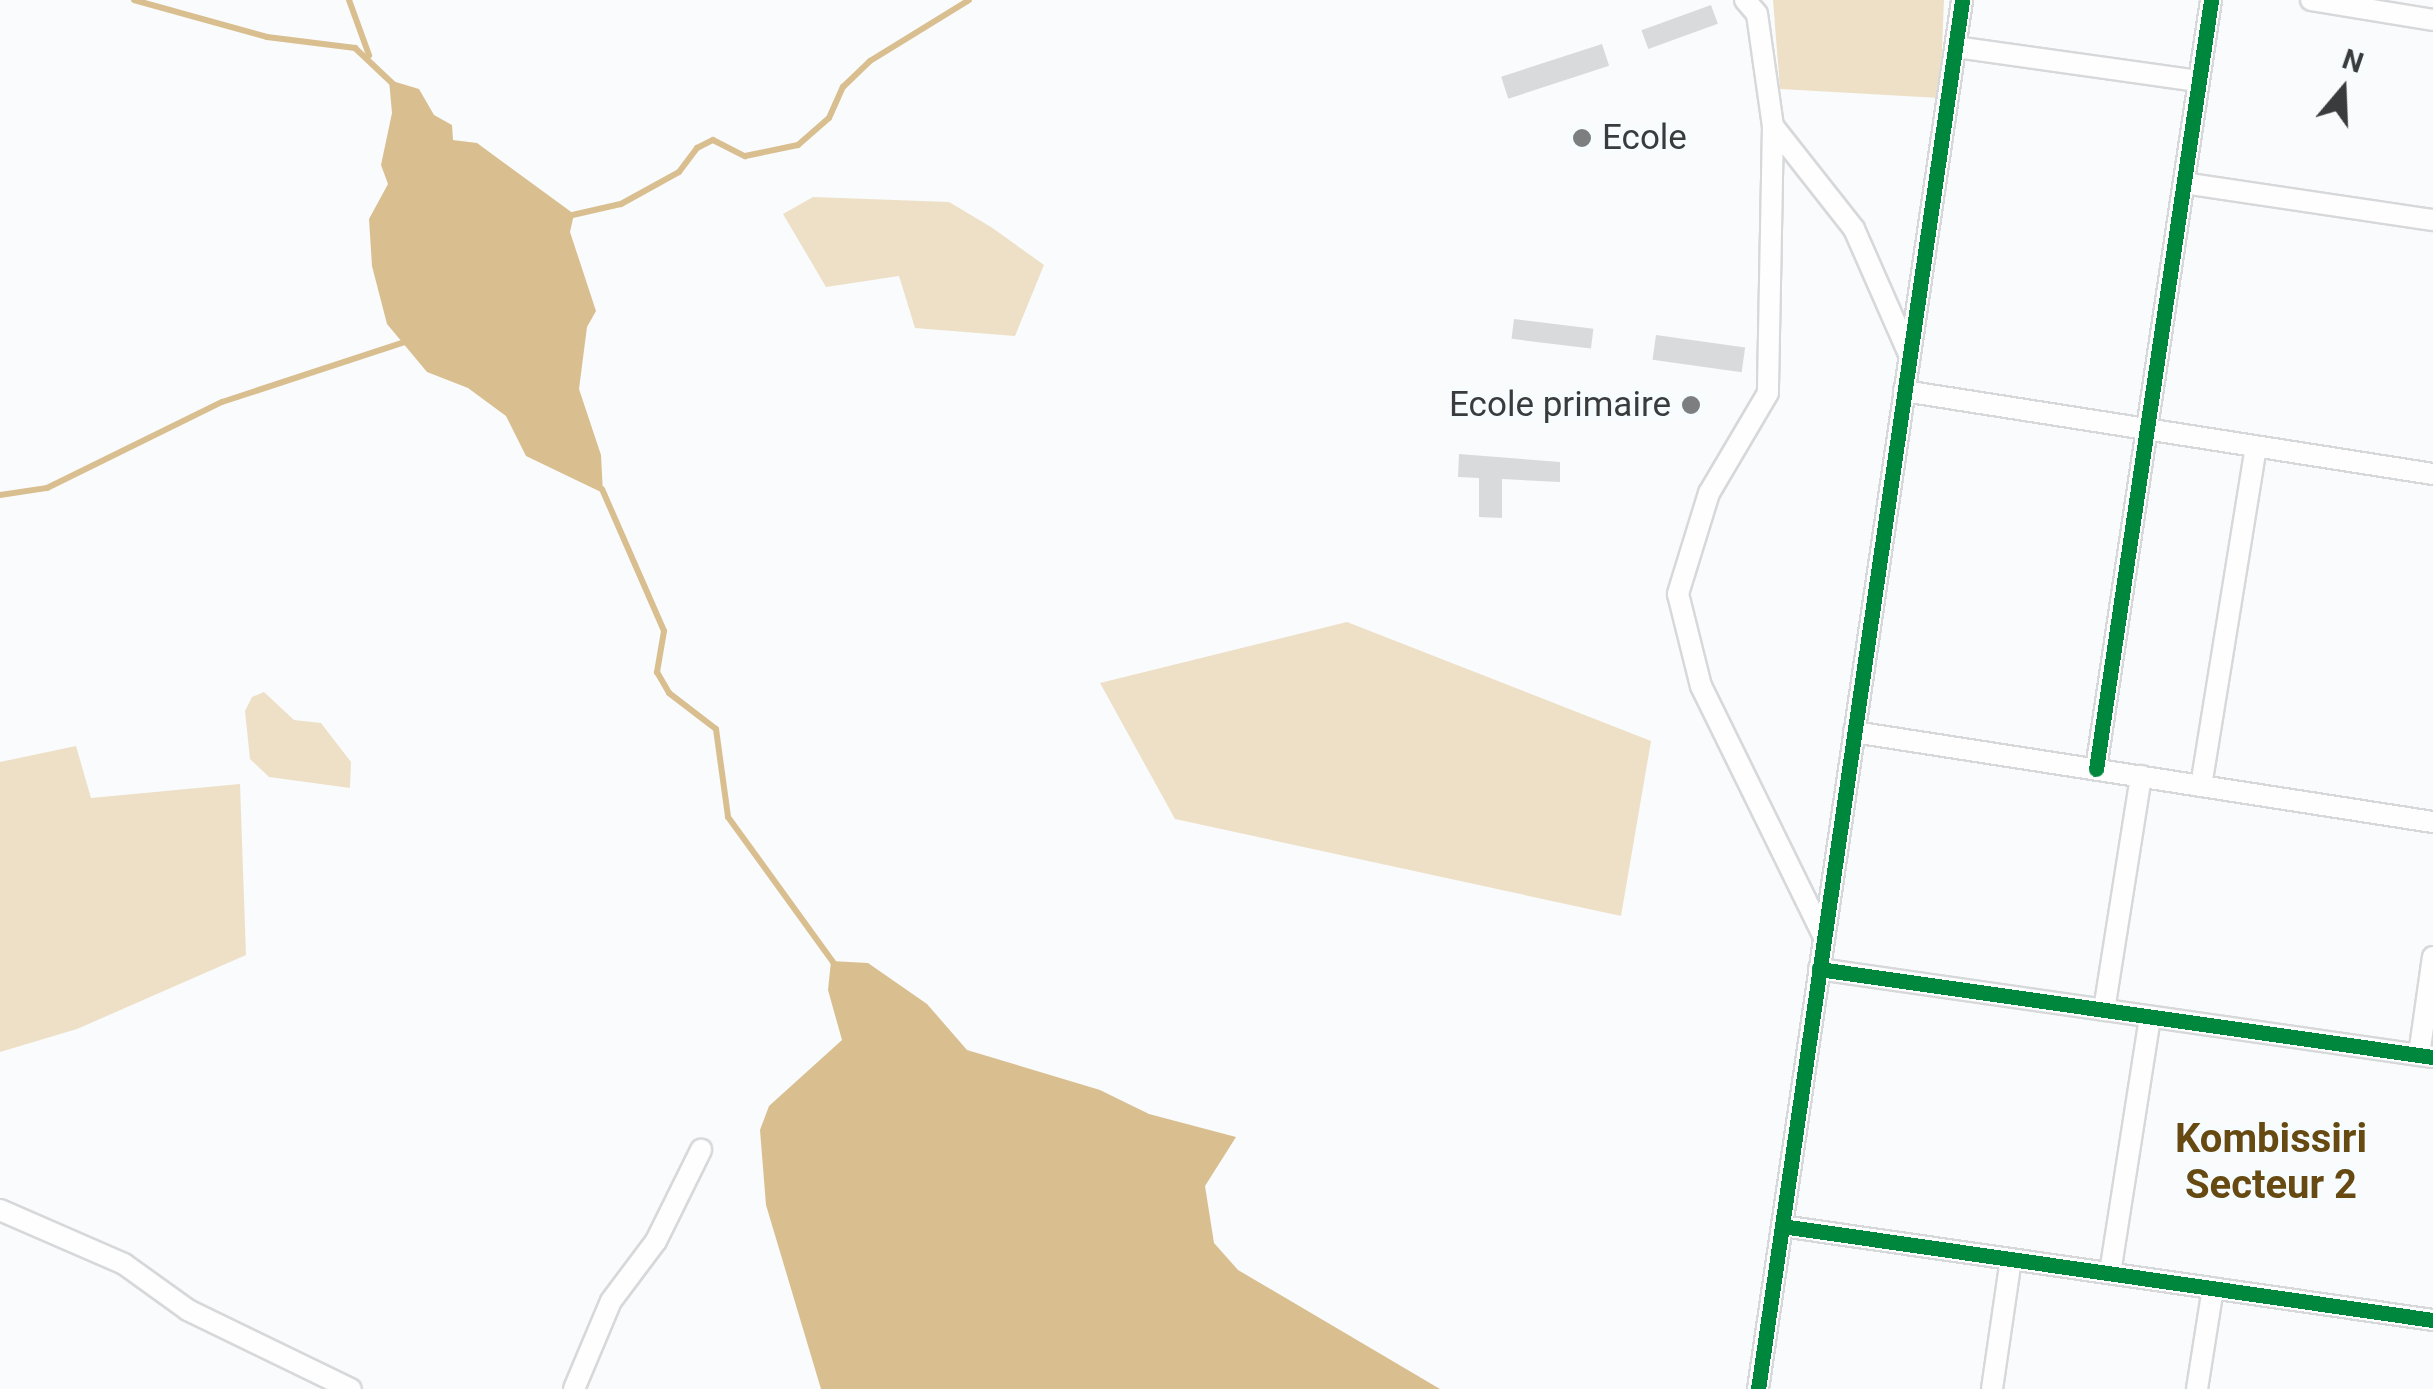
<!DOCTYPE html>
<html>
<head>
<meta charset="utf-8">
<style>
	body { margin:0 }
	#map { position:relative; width:2433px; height:1389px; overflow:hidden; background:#f9fbfd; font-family:Roboto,sans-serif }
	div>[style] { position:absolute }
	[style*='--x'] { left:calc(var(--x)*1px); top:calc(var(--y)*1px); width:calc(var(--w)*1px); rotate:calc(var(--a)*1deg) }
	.green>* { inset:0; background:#eee0c7 }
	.water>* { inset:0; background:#d9bf8f }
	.stream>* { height:6px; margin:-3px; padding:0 3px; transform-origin:3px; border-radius:3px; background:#d9bf8f }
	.building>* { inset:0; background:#d9dadb; transform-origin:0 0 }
	.roads { filter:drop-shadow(2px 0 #d7d8da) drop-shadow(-2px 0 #d7d8da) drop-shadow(0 2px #d7d8da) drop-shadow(0 -2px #d7d8da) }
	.minor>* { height:20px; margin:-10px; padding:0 10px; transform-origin:10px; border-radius:10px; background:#fefeff }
	.cycleway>* { height:15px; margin:-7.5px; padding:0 7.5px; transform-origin:7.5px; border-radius:7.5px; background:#00873e }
	.dots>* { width:28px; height:28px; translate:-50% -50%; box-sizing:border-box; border:5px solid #f7fcff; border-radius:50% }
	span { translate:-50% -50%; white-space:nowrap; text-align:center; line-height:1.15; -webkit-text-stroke:8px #f7fcff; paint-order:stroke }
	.poi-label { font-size:35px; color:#393b3c }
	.left { translate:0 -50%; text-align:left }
	.right { translate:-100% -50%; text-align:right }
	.quarter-label { font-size:40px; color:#664a11; font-weight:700 }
	.north { position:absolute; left:2293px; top:40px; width:100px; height:100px; -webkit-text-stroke:8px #f7fcff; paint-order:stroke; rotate:19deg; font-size:28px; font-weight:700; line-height:40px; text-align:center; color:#393b3c }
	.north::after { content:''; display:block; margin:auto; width:35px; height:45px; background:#393b3c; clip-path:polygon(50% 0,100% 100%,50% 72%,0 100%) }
</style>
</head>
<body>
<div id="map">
	<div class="green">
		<i style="clip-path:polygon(1773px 0,1944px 0,1940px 98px,1780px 89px)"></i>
		<i style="clip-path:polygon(813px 197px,949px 202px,991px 227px,1044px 265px,1015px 336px,915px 328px,899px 276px,826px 287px,783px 214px)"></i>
		<i style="clip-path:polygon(1347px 622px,1651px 741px,1621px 916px,1175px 819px,1100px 683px)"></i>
		<i style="clip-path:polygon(264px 692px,294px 720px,321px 723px,351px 762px,350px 788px,269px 777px,250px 759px,245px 711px,252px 697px)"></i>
		<i style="clip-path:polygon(76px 746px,91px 798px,240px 784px,246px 955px,77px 1029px,0 1052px,0 762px)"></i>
	</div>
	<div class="water">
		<i style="clip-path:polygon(389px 80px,419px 89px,434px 115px,452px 125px,453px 140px,477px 143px,574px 214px,570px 232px,596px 311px,587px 327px,579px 389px,601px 455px,603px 493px,526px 456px,506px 416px,468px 388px,427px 372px,387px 324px,372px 266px,369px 219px,388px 184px,381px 165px,392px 113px)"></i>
		<i style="clip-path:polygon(831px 961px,868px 963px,927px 1004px,967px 1050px,1100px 1090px,1149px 1114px,1236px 1137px,1205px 1186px,1214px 1243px,1238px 1270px,1440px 1389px,821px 1389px,766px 1205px,760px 1130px,769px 1106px,842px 1040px,828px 990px)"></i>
	</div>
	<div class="stream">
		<i style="--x:134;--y:0;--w:138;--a:15.5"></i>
		<i style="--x:267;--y:37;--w:89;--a:7.1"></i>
		<i style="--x:355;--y:48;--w:51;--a:43.4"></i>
		<i style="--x:349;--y:0;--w:59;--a:70"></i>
		<i style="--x:568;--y:216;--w:54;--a:-12.8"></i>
		<i style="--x:621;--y:204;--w:66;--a:-28.9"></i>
		<i style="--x:679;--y:172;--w:30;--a:-53"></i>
		<i style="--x:697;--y:148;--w:18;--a:-27"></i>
		<i style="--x:713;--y:140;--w:36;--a:27"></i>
		<i style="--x:745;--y:156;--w:54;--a:-11.7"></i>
		<i style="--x:798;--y:145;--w:41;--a:-41.1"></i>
		<i style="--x:829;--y:118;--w:34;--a:-66"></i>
		<i style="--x:843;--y:87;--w:37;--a:-44"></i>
		<i style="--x:870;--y:61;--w:116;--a:-31.6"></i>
		<i style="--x:602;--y:489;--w:155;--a:66.4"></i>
		<i style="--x:664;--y:631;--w:42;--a:99.7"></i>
		<i style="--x:657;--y:672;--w:24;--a:60"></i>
		<i style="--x:669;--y:693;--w:59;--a:37.5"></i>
		<i style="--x:716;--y:729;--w:89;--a:82.2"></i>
		<i style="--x:728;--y:817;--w:183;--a:54.1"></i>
		<i style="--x:0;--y:495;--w:48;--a:-8.5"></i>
		<i style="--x:47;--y:488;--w:195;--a:-26.2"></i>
		<i style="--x:222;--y:402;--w:196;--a:-18.2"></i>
	</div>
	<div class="building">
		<i style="left:1711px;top:5px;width:20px;height:74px;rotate:70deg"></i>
		<i style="left:1602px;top:44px;width:23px;height:106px;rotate:72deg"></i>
		<i style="left:1514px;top:319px;width:80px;height:20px;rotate:7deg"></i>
		<i style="left:1656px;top:335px;width:90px;height:25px;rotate:8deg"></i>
		<i style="clip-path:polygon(1459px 454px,1560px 462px,1560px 482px,1502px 479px,1502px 518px,1479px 517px,1479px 478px,1458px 477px)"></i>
	</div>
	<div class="roads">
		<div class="minor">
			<i style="--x:1745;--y:0;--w:18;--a:49"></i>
			<i style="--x:1757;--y:14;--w:113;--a:81.9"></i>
			<i style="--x:1773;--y:126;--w:267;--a:91.1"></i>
			<i style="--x:1768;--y:393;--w:116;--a:120.5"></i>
			<i style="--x:1709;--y:493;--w:106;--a:107.1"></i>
			<i style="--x:1678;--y:594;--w:95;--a:76"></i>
			<i style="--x:1701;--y:686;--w:280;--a:63.9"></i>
			<i style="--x:2311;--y:0;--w:124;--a:9.3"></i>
			<i style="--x:1956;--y:47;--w:245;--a:8"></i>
			<i style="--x:1773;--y:126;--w:131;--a:51.8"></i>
			<i style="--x:1854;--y:229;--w:137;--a:66.3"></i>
			<i style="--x:2184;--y:183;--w:252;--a:8.5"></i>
			<i style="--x:1904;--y:391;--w:535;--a:8.92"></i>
			<i style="--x:1854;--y:732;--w:586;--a:8.84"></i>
			<i style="--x:2096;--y:769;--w:778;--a:-81.49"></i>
			<i style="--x:2201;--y:786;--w:344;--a:-80.8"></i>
			<i style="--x:1819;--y:969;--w:620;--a:8.16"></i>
			<i style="--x:2104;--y:1010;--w:237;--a:-81"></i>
			<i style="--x:2419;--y:1055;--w:99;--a:-81.9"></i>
			<i style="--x:0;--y:1210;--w:135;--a:23.5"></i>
			<i style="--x:124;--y:1264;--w:79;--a:35.7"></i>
			<i style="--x:188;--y:1310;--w:181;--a:25.9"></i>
			<i style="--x:1782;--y:1226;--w:658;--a:8.22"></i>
			<i style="--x:2110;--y:1273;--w:259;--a:-81.1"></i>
			<i style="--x:574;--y:1389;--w:95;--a:-67.2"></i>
			<i style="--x:611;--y:1301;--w:75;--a:-53.1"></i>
			<i style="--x:656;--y:1241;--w:102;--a:-63.7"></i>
			<i style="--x:1758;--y:1389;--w:1404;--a:-81.64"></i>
			<i style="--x:1992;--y:1389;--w:131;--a:-81.7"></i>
			<i style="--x:2197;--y:1389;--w:102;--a:-81"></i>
		</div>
	</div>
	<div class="cycleway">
		<i style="--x:2096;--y:769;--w:778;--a:-81.49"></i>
		<i style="--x:1819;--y:969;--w:620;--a:8.16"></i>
		<i style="--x:1782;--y:1226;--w:658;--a:8.22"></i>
		<i style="--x:1758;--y:1389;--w:1404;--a:-81.64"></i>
	</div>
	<div class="dots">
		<i style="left:1582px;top:138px;background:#7c7e80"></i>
		<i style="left:1691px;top:405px;background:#7c7e80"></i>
	</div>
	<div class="poi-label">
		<span class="left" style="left:1602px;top:138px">Ecole</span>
		<span class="right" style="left:1671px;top:405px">Ecole primaire</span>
	</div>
	<div class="quarter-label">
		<span style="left:2271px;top:1162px">Kombissiri<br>Secteur 2</span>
	</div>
	<div class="north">N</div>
</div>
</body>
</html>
